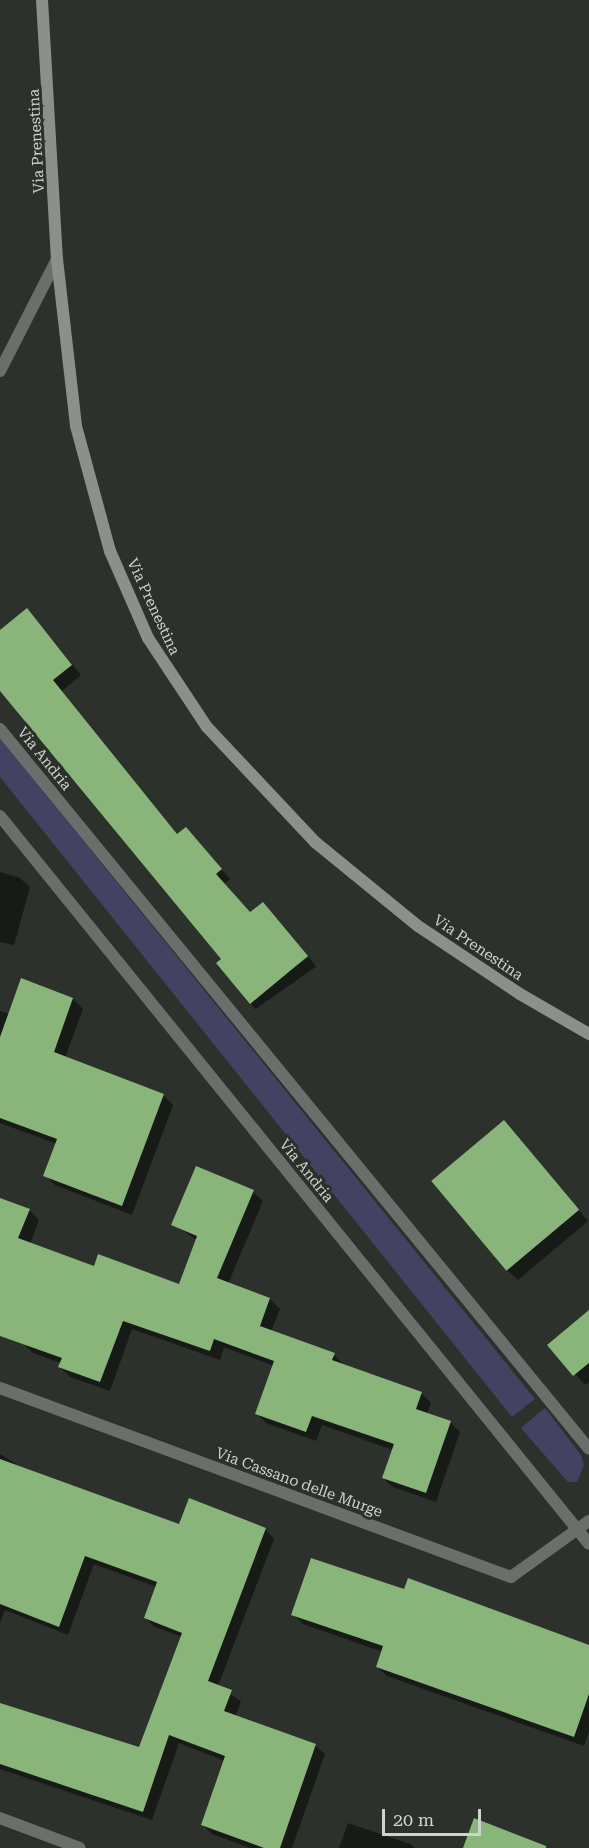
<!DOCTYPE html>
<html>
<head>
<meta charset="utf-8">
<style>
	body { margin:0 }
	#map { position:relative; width:589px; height:1848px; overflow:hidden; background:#2c312b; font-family:"Roboto Serif",serif }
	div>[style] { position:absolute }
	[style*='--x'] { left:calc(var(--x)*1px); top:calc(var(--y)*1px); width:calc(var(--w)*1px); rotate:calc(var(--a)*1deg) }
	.green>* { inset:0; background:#444263 }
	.shadow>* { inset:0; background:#0007; transform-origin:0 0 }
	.building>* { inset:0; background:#89b47a; transform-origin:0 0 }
	.minor>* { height:12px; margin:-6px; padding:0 6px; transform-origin:6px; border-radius:6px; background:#6b6e6a }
	.secondary>* { height:12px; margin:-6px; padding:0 6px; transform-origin:6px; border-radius:6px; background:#8c908b }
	span { translate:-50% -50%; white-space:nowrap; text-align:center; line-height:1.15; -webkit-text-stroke:6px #2c312b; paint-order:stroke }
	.street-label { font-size:15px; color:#cfd3ce }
	.scale { position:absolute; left:382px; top:1809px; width:99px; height:27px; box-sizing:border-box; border:3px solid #cfd3ce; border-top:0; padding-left:8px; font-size:18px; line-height:21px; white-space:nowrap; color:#cfd3ce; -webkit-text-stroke:4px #2c312b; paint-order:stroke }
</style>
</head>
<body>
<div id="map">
	<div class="green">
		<i style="clip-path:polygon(0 738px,535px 1399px,512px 1417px,0 777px)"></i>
		<i style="clip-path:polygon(545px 1408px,581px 1455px,584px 1465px,577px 1482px,568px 1482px,521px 1428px)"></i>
	</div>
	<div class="shadow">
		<i style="clip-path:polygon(27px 610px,81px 675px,62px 691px,178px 836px,195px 839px,230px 879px,224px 884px,250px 914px,223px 959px,0 688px,0 632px)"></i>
		<i style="clip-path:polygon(0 872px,20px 878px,30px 887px,14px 945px,0 942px)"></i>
		<i style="left:309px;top:957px;width:12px;height:74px;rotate:55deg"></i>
		<i style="clip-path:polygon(22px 980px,73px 999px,83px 1009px,65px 1058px,163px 1095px,173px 1105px,132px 1215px,55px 1185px,45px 1175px,57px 1144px,0 1123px,0 1011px,10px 1014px)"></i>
		<i style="clip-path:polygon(504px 1122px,588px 1221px,518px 1280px,507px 1270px)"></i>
		<i style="clip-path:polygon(253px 1192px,263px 1201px,228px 1284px,270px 1299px,280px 1309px,271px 1331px,334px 1355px,344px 1365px,421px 1393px,431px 1403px,427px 1414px,450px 1422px,460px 1432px,436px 1502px,393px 1487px,383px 1478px,393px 1450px,322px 1425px,316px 1441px,266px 1423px,256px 1413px,274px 1366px,224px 1347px,220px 1360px,132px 1329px,110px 1391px,70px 1377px,60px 1367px,61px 1363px,33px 1353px,0 1321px,0 1199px,29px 1210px,39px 1220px,30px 1244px,95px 1268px,180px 1286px,197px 1240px,173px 1224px)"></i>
		<i style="clip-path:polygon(589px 1312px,589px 1382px,585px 1385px,550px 1345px)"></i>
		<i style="clip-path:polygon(0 1454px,24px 1469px,180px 1526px,265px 1529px,274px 1539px,218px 1686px,241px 1701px,235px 1717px,315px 1745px,325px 1754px,292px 1848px,250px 1848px,212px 1834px,203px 1825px,225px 1761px,179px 1743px,152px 1820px,0 1769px,0 1704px,140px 1749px,182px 1637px,155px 1627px,145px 1618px,157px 1587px,94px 1564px,68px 1635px,5px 1610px,0 1623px)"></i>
		<i style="clip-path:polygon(405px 1591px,589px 1646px,589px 1731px,584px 1746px,387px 1676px,377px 1667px,383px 1652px,303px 1624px,293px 1614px)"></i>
		<i style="clip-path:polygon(348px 1823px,410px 1844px,415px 1848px,339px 1848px)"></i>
	</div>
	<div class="building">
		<i style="clip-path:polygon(27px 608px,72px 665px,53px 680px,177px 834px,186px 827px,222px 869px,216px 874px,250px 912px,263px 902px,308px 956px,250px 1004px,216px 963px,221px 959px,0 691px,0 630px)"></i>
		<i style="clip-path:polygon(21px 978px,73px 998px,54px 1052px,164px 1094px,122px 1206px,43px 1176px,57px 1139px,0 1118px,0 1037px)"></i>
		<i style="left:504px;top:1120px;width:117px;height:95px;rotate:50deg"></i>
		<i style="clip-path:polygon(196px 1166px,254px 1190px,217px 1278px,270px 1298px,260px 1326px,335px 1353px,332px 1360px,422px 1392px,416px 1409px,451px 1421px,426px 1493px,382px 1478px,394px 1444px,312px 1416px,306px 1432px,255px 1414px,274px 1361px,214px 1339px,210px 1351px,123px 1321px,100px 1382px,58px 1367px,62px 1358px,0 1336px,0 1198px,30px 1209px,18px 1238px,94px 1266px,98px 1254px,179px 1284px,197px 1236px,171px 1225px)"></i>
		<i style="clip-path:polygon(589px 1310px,589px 1363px,573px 1376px,547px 1345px)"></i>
		<i style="clip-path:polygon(0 1459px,179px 1524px,189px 1498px,266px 1528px,208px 1681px,232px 1690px,224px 1711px,316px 1744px,280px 1848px,264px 1848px,201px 1825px,225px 1756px,169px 1735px,143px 1812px,0 1764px,0 1703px,139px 1747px,182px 1633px,144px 1618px,157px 1582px,85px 1556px,59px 1627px,0 1604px)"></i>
		<i style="clip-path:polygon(311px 1558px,404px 1589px,408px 1578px,589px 1645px,589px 1694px,574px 1737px,376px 1667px,383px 1646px,291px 1615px)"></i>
		<i style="clip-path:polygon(474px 1818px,546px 1846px,546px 1848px,463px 1848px)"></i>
	</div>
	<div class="minor">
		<i style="--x:0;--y:371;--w:126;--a:-63"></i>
		<i style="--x:0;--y:729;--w:930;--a:50.71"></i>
		<i style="--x:0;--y:816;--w:936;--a:51.02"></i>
		<i style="--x:0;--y:1388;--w:545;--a:20.3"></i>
		<i style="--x:511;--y:1577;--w:96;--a:-35.7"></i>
		<i style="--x:0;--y:1818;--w:85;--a:20.6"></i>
	</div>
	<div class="secondary">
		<i style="--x:42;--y:0;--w:259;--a:86.7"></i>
		<i style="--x:57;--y:259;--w:168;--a:83.5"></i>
		<i style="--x:76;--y:426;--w:130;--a:74.8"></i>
		<i style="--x:110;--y:551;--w:95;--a:66.4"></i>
		<i style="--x:148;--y:638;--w:107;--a:56.5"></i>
		<i style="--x:207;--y:727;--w:158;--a:46.8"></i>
		<i style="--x:315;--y:842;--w:133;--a:39.2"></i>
		<i style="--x:418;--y:926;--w:123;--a:33.7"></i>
		<i style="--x:520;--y:994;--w:80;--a:30.1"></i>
	</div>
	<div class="street-label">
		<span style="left:37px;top:141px;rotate:-93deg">Via Prenestina</span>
		<span style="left:153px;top:607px;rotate:65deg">Via Prenestina</span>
		<span style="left:44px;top:759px;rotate:51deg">Via Andria</span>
		<span style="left:478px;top:948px;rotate:34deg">Via Prenestina</span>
		<span style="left:306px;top:1171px;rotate:51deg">Via Andria</span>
		<span style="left:299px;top:1483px;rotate:20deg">Via Cassano delle Murge</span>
	</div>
	<div class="scale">20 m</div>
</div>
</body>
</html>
